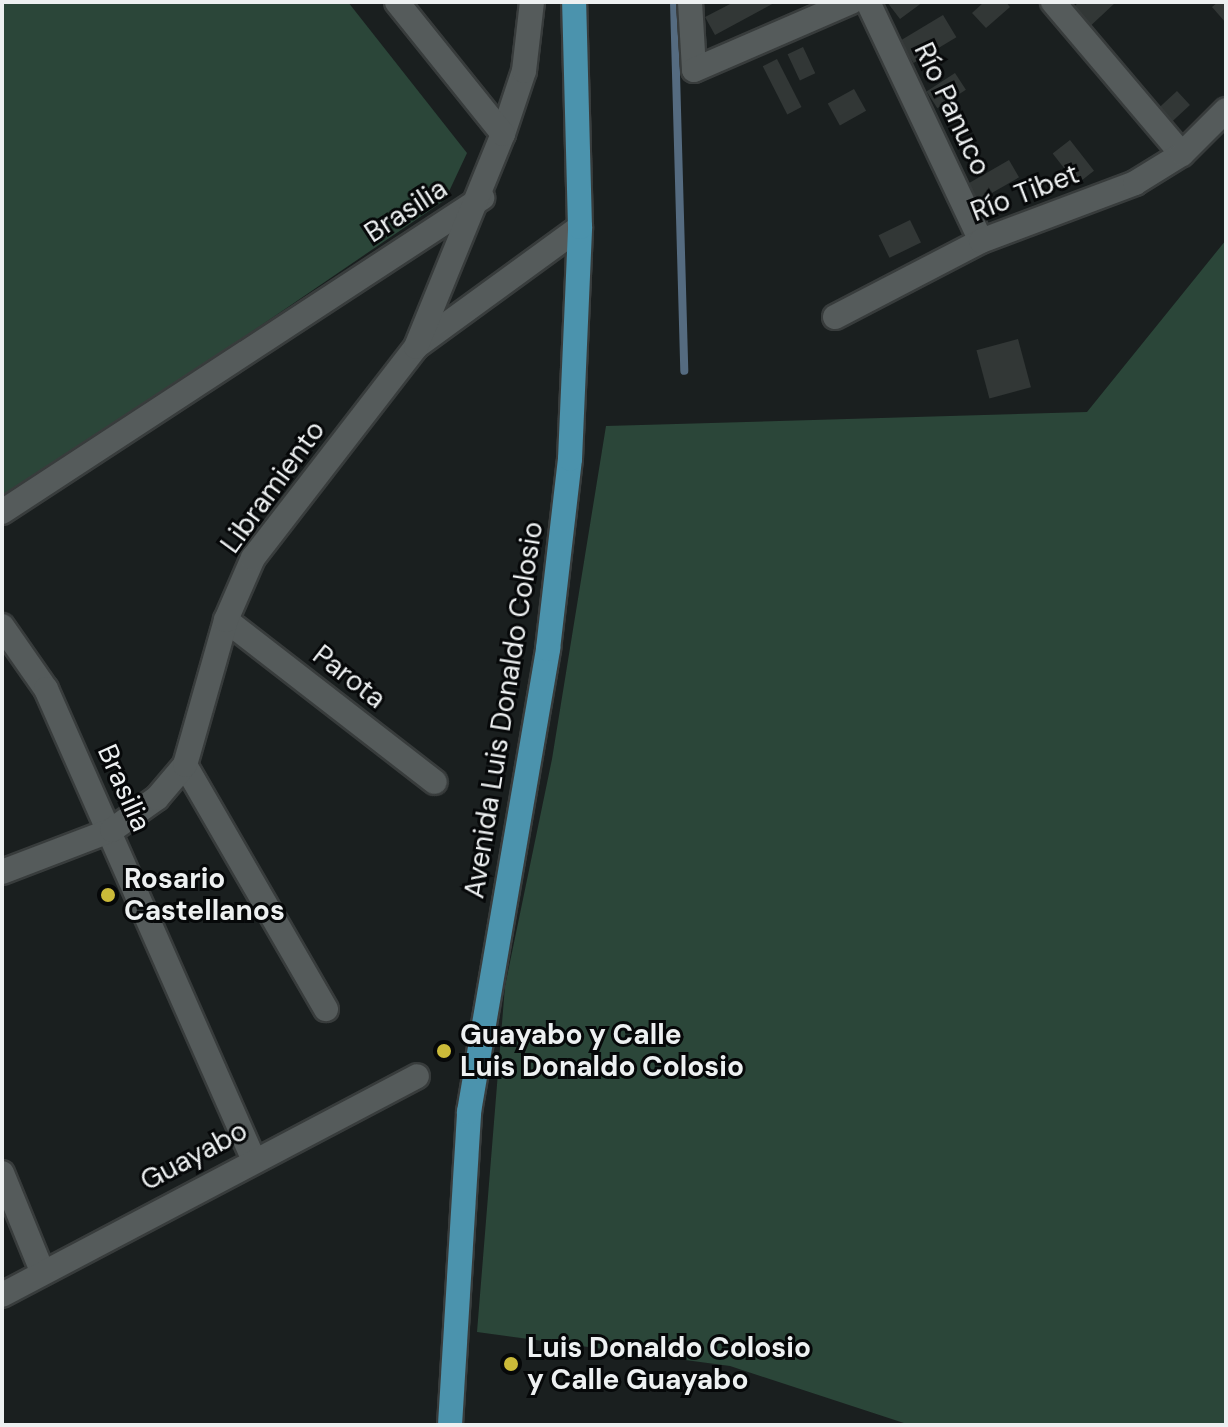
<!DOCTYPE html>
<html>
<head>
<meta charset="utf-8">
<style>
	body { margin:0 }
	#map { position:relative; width:1228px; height:1427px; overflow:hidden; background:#1a1f1f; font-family:"DM Sans",sans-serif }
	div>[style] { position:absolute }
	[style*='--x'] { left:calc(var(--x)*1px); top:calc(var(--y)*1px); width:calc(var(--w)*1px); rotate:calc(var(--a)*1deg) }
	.green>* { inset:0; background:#2b4639 }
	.stream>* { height:8px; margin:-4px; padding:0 4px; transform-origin:4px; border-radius:4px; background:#556b80 }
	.building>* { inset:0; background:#323736; transform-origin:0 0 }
	.roads { filter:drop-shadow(2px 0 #383c3c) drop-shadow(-2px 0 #383c3c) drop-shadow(0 2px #383c3c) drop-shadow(0 -2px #383c3c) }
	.minor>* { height:24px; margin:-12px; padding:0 12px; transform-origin:12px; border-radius:12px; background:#555b5b }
	.major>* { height:24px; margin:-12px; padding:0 12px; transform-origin:12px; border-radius:12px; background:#4b93ad }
	.dots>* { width:22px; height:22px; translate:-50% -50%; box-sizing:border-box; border:4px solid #060809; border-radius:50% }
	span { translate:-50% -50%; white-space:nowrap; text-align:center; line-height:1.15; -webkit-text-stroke:6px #060809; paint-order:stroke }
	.street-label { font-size:28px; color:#edf0f1 }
	.poi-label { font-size:28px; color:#edf0f1; font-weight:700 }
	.left { translate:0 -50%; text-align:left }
	.frame { position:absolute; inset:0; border:4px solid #edf0f1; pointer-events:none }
</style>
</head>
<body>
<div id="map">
	<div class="green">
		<i style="clip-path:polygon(2px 2px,348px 2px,467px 153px,445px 200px,2px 502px)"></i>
		<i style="clip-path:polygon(1226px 240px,1226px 1425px,910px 1425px,730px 1366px,477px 1332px,505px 986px,552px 759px,606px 426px,1087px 412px)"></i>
	</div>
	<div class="stream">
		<i style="--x:674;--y:2;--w:369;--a:88.4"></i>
	</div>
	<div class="building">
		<i style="clip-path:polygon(734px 2px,776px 2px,715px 35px,705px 17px)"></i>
		<i style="clip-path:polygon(887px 2px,923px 2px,900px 19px)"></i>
		<i style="clip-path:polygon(984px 2px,1006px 2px,1010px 7px,986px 28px,972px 13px)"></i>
		<i style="clip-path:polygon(1079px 2px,1116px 2px,1085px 31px,1068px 12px)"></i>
		<i style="clip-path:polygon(1218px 2px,1226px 2px,1226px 23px,1212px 7px)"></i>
		<i style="left:943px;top:15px;width:26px;height:50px;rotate:59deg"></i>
		<i style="left:803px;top:47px;width:29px;height:17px;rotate:65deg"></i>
		<i style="left:777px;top:59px;width:54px;height:16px;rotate:63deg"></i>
		<i style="left:955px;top:73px;width:20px;height:34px;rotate:57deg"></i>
		<i style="left:854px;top:89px;width:25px;height:30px;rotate:61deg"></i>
		<i style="left:1177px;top:91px;width:19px;height:28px;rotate:47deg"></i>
		<i style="left:1070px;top:140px;width:39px;height:22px;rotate:52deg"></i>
		<i style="left:1009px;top:160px;width:20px;height:50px;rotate:60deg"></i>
		<i style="left:910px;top:220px;width:25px;height:35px;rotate:64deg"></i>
		<i style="left:1018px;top:339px;width:50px;height:43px;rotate:75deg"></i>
	</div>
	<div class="roads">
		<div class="minor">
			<i style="--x:690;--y:2;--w:68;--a:86.6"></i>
			<i style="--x:694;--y:70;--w:171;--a:-23.4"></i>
			<i style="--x:868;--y:2;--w:264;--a:64.7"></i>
			<i style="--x:1053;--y:2;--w:199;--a:49.7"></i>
			<i style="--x:503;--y:134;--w:66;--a:-71.6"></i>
			<i style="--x:524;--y:71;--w:69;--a:-83.4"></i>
			<i style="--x:835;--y:317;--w:165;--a:-27.5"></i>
			<i style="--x:981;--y:241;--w:165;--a:-20.6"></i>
			<i style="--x:1135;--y:183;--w:55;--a:-31.7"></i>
			<i style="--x:1182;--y:154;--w:62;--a:-45"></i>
			<i style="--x:417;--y:346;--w:202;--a:-36.1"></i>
			<i style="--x:2;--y:512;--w:574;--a:-33.19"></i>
			<i style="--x:226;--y:620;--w:264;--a:37.8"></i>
			<i style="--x:2;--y:626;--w:77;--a:55.1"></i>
			<i style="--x:46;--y:689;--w:513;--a:66.19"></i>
			<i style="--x:185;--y:765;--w:282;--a:60"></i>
			<i style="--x:2;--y:872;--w:118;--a:-20.9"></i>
			<i style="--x:112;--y:830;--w:55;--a:-35.4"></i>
			<i style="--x:157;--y:798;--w:43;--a:-49.7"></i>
			<i style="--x:185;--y:765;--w:151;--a:-74.2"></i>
			<i style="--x:226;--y:620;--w:68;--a:-66.5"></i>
			<i style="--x:253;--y:558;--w:267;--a:-52.3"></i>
			<i style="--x:416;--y:347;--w:230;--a:-67.8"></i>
			<i style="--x:503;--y:134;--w:169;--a:-128.8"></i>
			<i style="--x:2;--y:1173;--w:106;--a:67.8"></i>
			<i style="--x:2;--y:1295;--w:469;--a:-27.8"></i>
		</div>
		<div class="major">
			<i style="--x:450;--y:1425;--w:314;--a:-86.5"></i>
			<i style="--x:469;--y:1112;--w:470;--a:-80.3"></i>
			<i style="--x:548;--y:649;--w:191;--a:-83.4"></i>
			<i style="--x:570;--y:459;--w:232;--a:-87.5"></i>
			<i style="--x:580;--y:227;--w:225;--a:-91.5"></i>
		</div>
	</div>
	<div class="dots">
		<i style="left:108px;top:895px;background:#cbba39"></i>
		<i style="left:444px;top:1051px;background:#cbba39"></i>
		<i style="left:511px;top:1364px;background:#cbba39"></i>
	</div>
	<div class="street-label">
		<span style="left:952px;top:109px;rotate:65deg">Río Panuco</span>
		<span style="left:1025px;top:193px;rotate:-21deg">Río Tibet</span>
		<span style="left:406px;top:211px;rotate:-33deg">Brasilia</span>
		<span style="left:273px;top:487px;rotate:-54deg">Libramiento</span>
		<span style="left:349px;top:677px;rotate:38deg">Parota</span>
		<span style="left:504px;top:710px;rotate:-81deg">Avenida Luis Donaldo Colosio</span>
		<span style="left:124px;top:788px;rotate:66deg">Brasilia</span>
		<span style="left:194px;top:1156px;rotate:-28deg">Guayabo</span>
	</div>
	<div class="poi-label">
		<span class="left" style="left:124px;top:895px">Rosario<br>Castellanos</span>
		<span class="left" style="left:460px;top:1051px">Guayabo y Calle<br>Luis Donaldo Colosio</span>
		<span class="left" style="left:527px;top:1364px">Luis Donaldo Colosio<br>y Calle Guayabo</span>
	</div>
	<div class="frame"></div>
</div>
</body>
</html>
